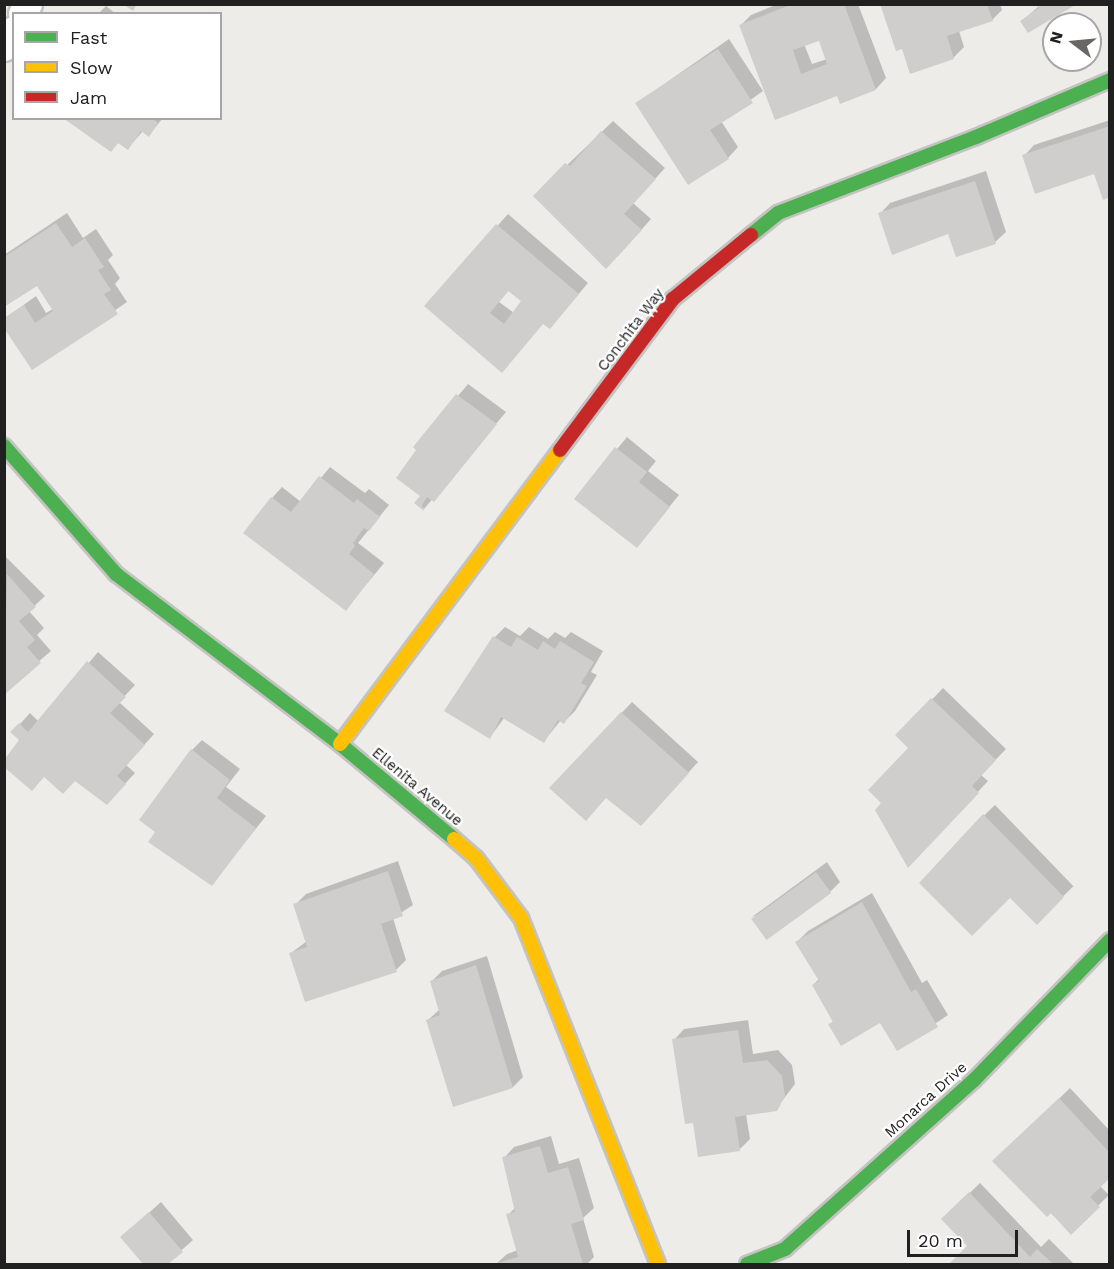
<!DOCTYPE html>
<html>
<head>
<meta charset="utf-8">
<style>
	body { margin:0 }
	#map { position:relative; width:1114px; height:1269px; overflow:hidden; background:#edece9; font-family:"Work Sans",sans-serif }
	div>[style] { position:absolute }
	[style*='--x'] { left:calc(var(--x)*1px); top:calc(var(--y)*1px); width:calc(var(--w)*1px); rotate:calc(var(--a)*1deg) }
	.shadow>* { inset:0; background:#0003; transform-origin:0 0 }
	.building>* { inset:0; background:#d0cecc; transform-origin:0 0 }
	.roads { filter:drop-shadow(2px 0 #c3c3c1) drop-shadow(-2px 0 #c3c3c1) drop-shadow(0 2px #c3c3c1) drop-shadow(0 -2px #c3c3c1) }
	.street>* { height:28px; margin:-14px; padding:0 14px; transform-origin:14px; border-radius:14px; background:#fcfcfc }
	.fast>* { height:14px; margin:-7px; padding:0 7px; transform-origin:7px; border-radius:7px; background:#4caf50 }
	.slow>* { height:14px; margin:-7px; padding:0 7px; transform-origin:7px; border-radius:7px; background:#ffc107 }
	.jam>* { height:14px; margin:-7px; padding:0 7px; transform-origin:7px; border-radius:7px; background:#c62828 }
	span { translate:-50% -50%; white-space:nowrap; text-align:center; line-height:1.15; -webkit-text-stroke:4.5px #fff; paint-order:stroke }
	.street-label { font-size:15px; color:#202020 }
	.frame { position:absolute; inset:0; border:6px solid #202020; pointer-events:none }
	.legend { position:absolute; left:12px; top:12px; width:210px; height:108px; box-sizing:border-box; background:#fff; border:2px solid #a6a6a6; margin:0; padding:8px 10px; list-style:none; font-size:18px; color:#202020 }
	.legend li { display:flex; align-items:center; gap:12px; height:30px }
	.legend b { width:30px; border:2px solid #a6a6a6 }
	.north { position:absolute; left:1042px; top:12px; width:60px; height:60px; box-sizing:border-box; background:#fff; border:2px solid #a6a6a6; border-radius:50%; rotate:286deg; font-size:16px; font-weight:700; line-height:24px; text-align:center; color:#202020 }
	.north::after { content:''; display:block; margin:auto; width:21px; height:27px; background:#686766; clip-path:polygon(50% 0,100% 100%,50% 72%,0 100%) }
	.scale { position:absolute; left:907px; top:1230px; width:111px; height:27px; box-sizing:border-box; border:3px solid #202020; border-top:0; padding-left:8px; font-size:18px; line-height:21px; white-space:nowrap; color:#202020; -webkit-text-stroke:4px #fff; paint-order:stroke }
</style>
</head>
<body>
<div id="map">
	<div class="shadow">
		<i style="clip-path:polygon(evenodd,778px 4px,858px 4px,886px 78px,876px 89px,838px 94px,776px 118px,741px 25px,751px 15px,778px 4px,820px 39px,827px 59px,812px 64px,804px 44px,820px 39px)"></i>
		<i style="clip-path:polygon(884px 4px,1000px 4px,1002px 10px,992px 20px,959px 31px,964px 47px,953px 58px)"></i>
		<i style="clip-path:polygon(1074px 4px,1022px 21px,1039px 6px)"></i>
		<i style="clip-path:polygon(106px 6px,116px 14px,98px 14px)"></i>
		<i style="clip-path:polygon(729px 39px,763px 91px,721px 121px,738px 147px,728px 158px,637px 103px)"></i>
		<i style="clip-path:polygon(65px 118px,163px 118px,149px 135px,143px 131px,128px 148px,119px 142px,111px 150px)"></i>
		<i style="clip-path:polygon(1110px 120px,1110px 196px,1095px 172px,1024px 156px,1034px 145px)"></i>
		<i style="clip-path:polygon(613px 121px,665px 168px,633px 203px,651px 219px,617px 257px,535px 196px)"></i>
		<i style="clip-path:polygon(986px 171px,1006px 232px,995px 242px,880px 214px,890px 203px)"></i>
		<i style="clip-path:polygon(67px 213px,83px 238px,96px 229px,113px 255px,108px 260px,120px 278px,115px 284px,127px 302px,33px 367px,4px 319px,36px 296px,46px 313px,53px 309px,37px 284px,4px 306px,4px 255px)"></i>
		<i style="clip-path:polygon(evenodd,508px 214px,588px 283px,560px 316px,544px 322px,512px 360px,426px 306px,508px 214px,509px 290px,523px 301px,514px 313px,499px 302px,509px 290px)"></i>
		<i style="clip-path:polygon(468px 384px,506px 412px,424px 509px,416px 503px,422px 495px,419px 450px,415px 447px)"></i>
		<i style="clip-path:polygon(627px 437px,656px 461px,648px 471px,679px 495px,637px 546px,576px 499px)"></i>
		<i style="clip-path:polygon(330px 467px,365px 493px,369px 489px,389px 505px,358px 543px,384px 563px,346px 609px,272px 498px,282px 487px,301px 502px)"></i>
		<i style="clip-path:polygon(4px 555px,45px 596px,29px 611px,44px 628px,37px 635px,51px 651px,4px 691px)"></i>
		<i style="clip-path:polygon(505px 627px,520px 636px,529px 627px,548px 639px,555px 632px,565px 638px,571px 632px,603px 651px,591px 672px,597px 675px,575px 711px,564px 722px,561px 720px,544px 741px,505px 717px,490px 737px,495px 637px)"></i>
		<i style="clip-path:polygon(98px 652px,135px 685px,119px 702px,154px 734px,126px 765px,135px 773px,107px 803px,21px 740px,20px 724px,30px 713px,39px 722px)"></i>
		<i style="clip-path:polygon(943px 688px,1006px 749px,981px 775px,988px 781px,918px 856px,910px 748px,898px 735px)"></i>
		<i style="clip-path:polygon(632px 702px,698px 762px,652px 813px,607px 797px,551px 788px)"></i>
		<i style="clip-path:polygon(202px 740px,240px 769px,226px 787px,266px 816px,212px 884px,157px 832px,192px 750px)"></i>
		<i style="left:995px;top:805px;width:113px;height:49px;rotate:46deg"></i>
		<i style="clip-path:polygon(398px 861px,413px 905px,393px 918px,406px 960px,396px 970px,291px 953px,307px 941px,295px 905px,306px 894px)"></i>
		<i style="clip-path:polygon(827px 862px,840px 882px,830px 892px,752px 917px)"></i>
		<i style="clip-path:polygon(872px 893px,922px 983px,927px 980px,948px 1015px,897px 1049px,880px 1021px,830px 1025px,834px 1020px,813px 985px,819px 979px,797px 942px,808px 931px)"></i>
		<i style="clip-path:polygon(487px 956px,523px 1077px,513px 1087px,427px 1021px,440px 1009px,431px 982px,442px 971px)"></i>
		<i style="clip-path:polygon(748px 1020px,753px 1054px,778px 1050px,792px 1065px,795px 1084px,776px 1109px,746px 1114px,750px 1139px,740px 1149px,674px 1040px,684px 1029px)"></i>
		<i style="clip-path:polygon(1070px 1088px,1110px 1131px,1110px 1176px,1100px 1186px,1109px 1195px,1071px 1232px,995px 1161px)"></i>
		<i style="clip-path:polygon(551px 1136px,559px 1164px,579px 1158px,594px 1208px,583px 1218px,594px 1257px,587px 1264px,496px 1264px,507px 1254px,518px 1250px,508px 1215px,516px 1207px,504px 1158px,514px 1147px)"></i>
		<i style="clip-path:polygon(980px 1183px,1041px 1247px,1049px 1239px,1074px 1264px,951px 1264px,970px 1246px,943px 1219px)"></i>
		<i style="clip-path:polygon(161px 1202px,193px 1240px,166px 1264px,145px 1264px,122px 1237px)"></i>
	</div>
	<div class="building">
		<i style="clip-path:polygon(123px 4px,137px 4px,133px 11px)"></i>
		<i style="clip-path:polygon(evenodd,793px 4px,844px 4px,876px 90px,840px 104px,837px 96px,775px 120px,739px 25px,793px 4px,819px 41px,827px 64px,801px 74px,793px 50px,819px 41px)"></i>
		<i style="clip-path:polygon(880px 4px,987px 4px,993px 21px,947px 36px,954px 59px,910px 74px,902px 49px,896px 51px)"></i>
		<i style="clip-path:polygon(1036px 4px,1077px 4px,1028px 33px,1020px 21px,1039px 8px)"></i>
		<i style="clip-path:polygon(718px 49px,753px 103px,710px 130px,729px 159px,688px 185px,635px 103px)"></i>
		<i style="clip-path:polygon(63px 118px,152px 118px,158px 123px,149px 137px,141px 131px,128px 150px,118px 143px,111px 152px)"></i>
		<i style="clip-path:polygon(1110px 126px,1110px 197px,1103px 200px,1094px 174px,1035px 194px,1022px 155px)"></i>
		<i style="clip-path:polygon(601px 131px,656px 179px,624px 214px,642px 230px,606px 269px,533px 196px,565px 163px,570px 166px)"></i>
		<i style="clip-path:polygon(975px 181px,996px 244px,956px 257px,948px 234px,892px 255px,878px 213px)"></i>
		<i style="clip-path:polygon(56px 223px,72px 247px,85px 238px,104px 267px,98px 270px,111px 290px,104px 294px,118px 314px,32px 370px,4px 328px,4px 318px,24px 305px,35px 323px,53px 311px,37px 286px,4px 307px,4px 257px)"></i>
		<i style="clip-path:polygon(evenodd,496px 224px,579px 294px,550px 329px,543px 324px,502px 373px,424px 306px,496px 224px,508px 291px,521px 301px,504px 324px,490px 313px,508px 291px)"></i>
		<i style="clip-path:polygon(456px 394px,497px 424px,434px 502px,427px 497px,422px 505px,424px 511px,414px 503px,420px 496px,396px 478px,416px 450px,413px 447px)"></i>
		<i style="clip-path:polygon(615px 447px,647px 472px,639px 482px,670px 507px,637px 548px,574px 499px)"></i>
		<i style="clip-path:polygon(319px 476px,354px 503px,357px 499px,380px 517px,369px 531px,364px 528px,353px 543px,355px 546px,349px 554px,374px 574px,346px 611px,243px 533px,271px 497px,291px 512px)"></i>
		<i style="clip-path:polygon(7px 574px,36px 607px,19px 621px,35px 640px,27px 647px,41px 663px,4px 695px)"></i>
		<i style="clip-path:polygon(493px 636px,511px 647px,517px 637px,538px 650px,543px 641px,555px 649px,560px 641px,594px 662px,581px 683px,587px 686px,564px 724px,558px 720px,544px 743px,501px 717px,490px 739px,444px 711px)"></i>
		<i style="clip-path:polygon(87px 661px,126px 697px,110px 713px,145px 745px,117px 776px,126px 784px,107px 805px,75px 781px,63px 794px,44px 777px,32px 791px,4px 767px,4px 760px,19px 740px,10px 732px,19px 723px,28px 732px)"></i>
		<i style="clip-path:polygon(931px 698px,996px 760px,972px 786px,979px 793px,908px 868px,875px 810px,881px 803px,868px 790px,908px 748px,895px 735px)"></i>
		<i style="clip-path:polygon(621px 712px,689px 773px,641px 826px,606px 798px,586px 821px,549px 788px)"></i>
		<i style="clip-path:polygon(191px 749px,230px 780px,217px 798px,256px 828px,212px 886px,148px 842px,155px 832px,139px 820px)"></i>
		<i style="clip-path:polygon(983px 814px,1064px 897px,1037px 925px,1010px 898px,972px 936px,919px 883px)"></i>
		<i style="clip-path:polygon(388px 871px,403px 916px,381px 924px,397px 972px,305px 1002px,289px 953px,307px 947px,293px 904px)"></i>
		<i style="left:816px;top:872px;width:26px;height:80px;rotate:54deg"></i>
		<i style="clip-path:polygon(862px 902px,911px 992px,916px 989px,938px 1027px,897px 1051px,880px 1023px,841px 1046px,828px 1024px,833px 1022px,812px 985px,819px 981px,795px 942px)"></i>
		<i style="clip-path:polygon(476px 965px,513px 1088px,453px 1107px,426px 1020px,440px 1015px,430px 981px)"></i>
		<i style="clip-path:polygon(738px 1030px,743px 1063px,767px 1060px,782px 1076px,785px 1096px,777px 1111px,735px 1117px,740px 1151px,698px 1157px,693px 1123px,685px 1124px,672px 1039px)"></i>
		<i style="clip-path:polygon(1059px 1098px,1110px 1153px,1110px 1178px,1090px 1197px,1100px 1207px,1071px 1235px,1051px 1213px,1047px 1217px,992px 1161px)"></i>
		<i style="clip-path:polygon(540px 1146px,548px 1173px,568px 1167px,584px 1220px,571px 1224px,583px 1264px,494px 1264px,518px 1257px,506px 1214px,515px 1212px,502px 1157px)"></i>
		<i style="clip-path:polygon(969px 1192px,1030px 1257px,1037px 1249px,1053px 1264px,949px 1264px,967px 1246px,941px 1219px)"></i>
		<i style="clip-path:polygon(149px 1212px,183px 1252px,168px 1264px,143px 1264px,120px 1237px)"></i>
	</div>
	<div class="roads">
		<div class="street">
			<i style="--x:23;--y:14;--w:11;--a:-63"></i>
			<i style="--x:4;--y:47;--w:19;--a:-58"></i>
		</div>
		<div class="fast">
			<i style="--x:751;--y:235;--w:35;--a:-39"></i>
			<i style="--x:778;--y:213;--w:212;--a:-21"></i>
			<i style="--x:976;--y:137;--w:146;--a:-23"></i>
			<i style="--x:4;--y:446;--w:170;--a:48.8"></i>
			<i style="--x:116;--y:574;--w:281;--a:37.2"></i>
			<i style="--x:340;--y:744;--w:148;--a:39.8"></i>
			<i style="--x:747;--y:1264;--w:41;--a:-21.5"></i>
			<i style="--x:785;--y:1249;--w:254;--a:-41.8"></i>
			<i style="--x:974;--y:1080;--w:195;--a:-45.8"></i>
		</div>
		<div class="slow">
			<i style="--x:340;--y:744;--w:367;--a:-53.2"></i>
			<i style="--x:454;--y:839;--w:29;--a:41"></i>
			<i style="--x:476;--y:858;--w:75;--a:53.1"></i>
			<i style="--x:521;--y:918;--w:372;--a:68.4"></i>
		</div>
		<div class="jam">
			<i style="--x:560;--y:450;--w:189;--a:-53.2"></i>
			<i style="--x:673;--y:299;--w:101;--a:-39.4"></i>
		</div>
	</div>
	<div class="street-label">
		<span style="left:631px;top:330px;rotate:-53deg">Conchita Way</span>
		<span style="left:417px;top:787px;rotate:40deg">Ellenita Avenue</span>
		<span style="left:926px;top:1100px;rotate:-42deg">Monarca Drive</span>
	</div>
	<div class="frame"></div>
	<ul class="legend">
	<li><b style="height:8px;background:#4caf50"></b>Fast</li>
	<li><b style="height:8px;background:#ffc107"></b>Slow</li>
	<li><b style="height:8px;background:#c62828"></b>Jam</li>
	</ul>
	<div class="north">N</div>
	<div class="scale">20 m</div>
</div>
</body>
</html>
